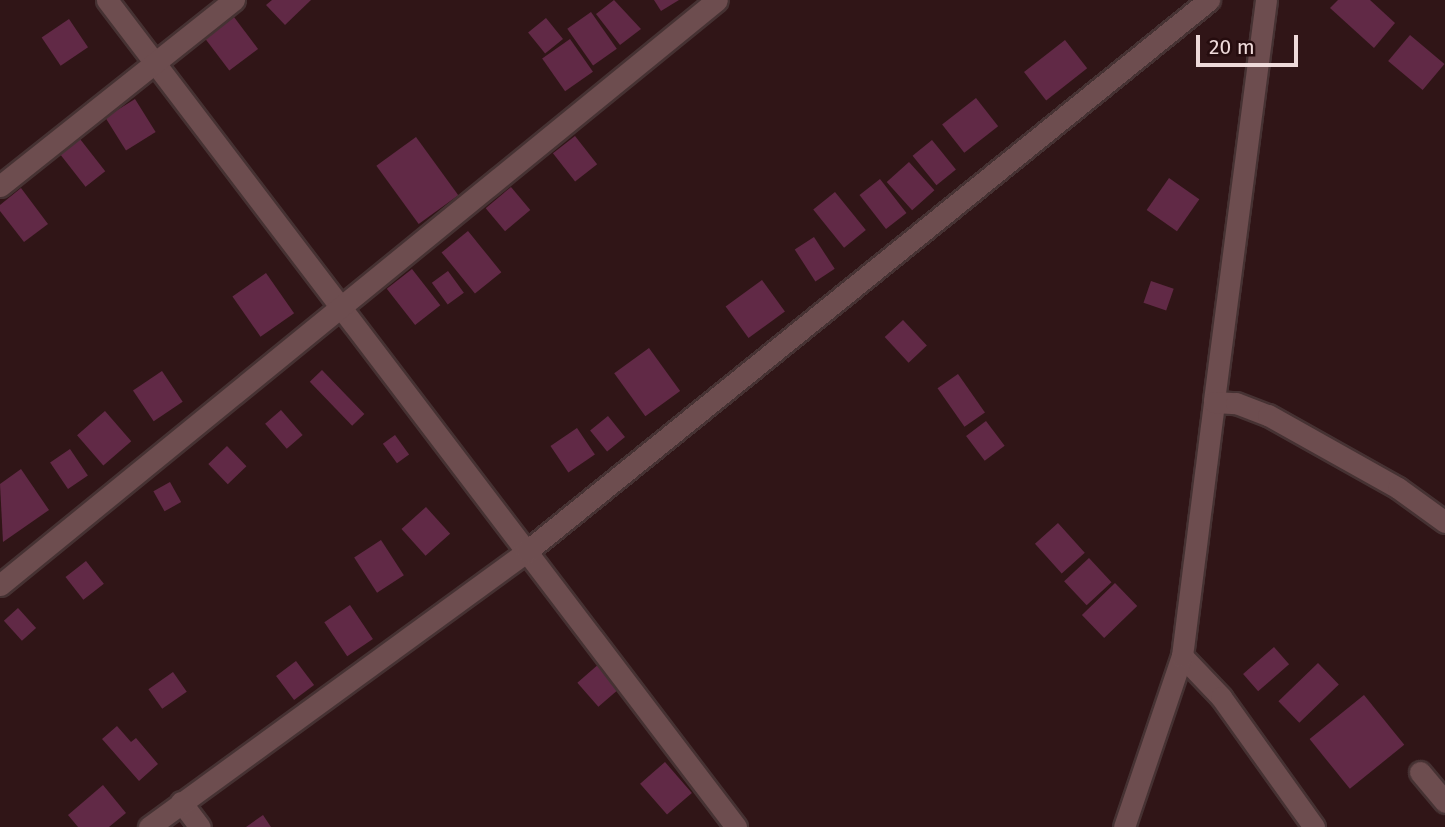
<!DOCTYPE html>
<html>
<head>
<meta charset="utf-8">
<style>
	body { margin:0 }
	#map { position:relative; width:1445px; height:827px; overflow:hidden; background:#301517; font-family:"Fira Sans",sans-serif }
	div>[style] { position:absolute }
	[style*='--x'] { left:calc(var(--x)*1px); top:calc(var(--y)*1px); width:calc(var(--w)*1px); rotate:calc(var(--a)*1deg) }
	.building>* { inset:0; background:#612946; transform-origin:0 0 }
	.roads { filter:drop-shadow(2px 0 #463233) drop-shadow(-2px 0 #463233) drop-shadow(0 2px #463233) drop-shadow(0 -2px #463233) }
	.minor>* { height:21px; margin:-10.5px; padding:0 10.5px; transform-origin:10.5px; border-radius:10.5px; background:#6d4d4f }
	.tertiary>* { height:21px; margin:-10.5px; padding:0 10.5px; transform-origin:10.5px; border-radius:10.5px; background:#6d4d4f }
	span { translate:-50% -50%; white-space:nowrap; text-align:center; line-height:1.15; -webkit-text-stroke:5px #250c0e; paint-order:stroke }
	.scale { position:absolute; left:1196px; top:35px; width:102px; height:32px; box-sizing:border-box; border:4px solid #eedada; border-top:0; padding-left:9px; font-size:21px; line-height:24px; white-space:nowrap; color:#eedada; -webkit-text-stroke:5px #250c0e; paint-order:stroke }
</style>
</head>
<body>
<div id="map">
	<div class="building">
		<i style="clip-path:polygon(272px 0,311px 0,285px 25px,266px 5px)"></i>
		<i style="clip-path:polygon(614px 0,641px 29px,620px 45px,596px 14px)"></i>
		<i style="clip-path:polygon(654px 0,679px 0,661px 11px)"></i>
		<i style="clip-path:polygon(1338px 0,1370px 0,1395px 23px,1374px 48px,1330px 8px)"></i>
		<i style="left:591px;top:12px;width:45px;height:29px;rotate:55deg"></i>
		<i style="left:234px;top:17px;width:40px;height:36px;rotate:53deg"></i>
		<i style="left:546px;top:18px;width:27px;height:23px;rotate:51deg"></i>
		<i style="left:69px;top:19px;width:34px;height:33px;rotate:56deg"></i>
		<i style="left:1410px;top:35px;width:45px;height:34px;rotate:40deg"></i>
		<i style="left:570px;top:39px;width:40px;height:34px;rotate:55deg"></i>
		<i style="left:1065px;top:40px;width:36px;height:52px;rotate:52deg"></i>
		<i style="left:976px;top:98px;width:36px;height:43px;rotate:52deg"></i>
		<i style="left:135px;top:99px;width:39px;height:35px;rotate:58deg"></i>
		<i style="left:575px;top:136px;width:36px;height:28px;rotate:52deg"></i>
		<i style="left:416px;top:137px;width:72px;height:49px;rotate:54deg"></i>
		<i style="left:80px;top:139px;width:41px;height:25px;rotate:52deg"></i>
		<i style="left:932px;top:140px;width:38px;height:25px;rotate:51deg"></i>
		<i style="left:909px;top:162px;width:38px;height:30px;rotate:48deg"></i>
		<i style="left:1169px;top:178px;width:37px;height:39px;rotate:35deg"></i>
		<i style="left:880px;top:179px;width:43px;height:26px;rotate:52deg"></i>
		<i style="left:511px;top:187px;width:30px;height:33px;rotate:50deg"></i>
		<i style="clip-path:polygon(21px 188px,48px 224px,24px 242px,0 211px,0 205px)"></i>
		<i style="left:835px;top:192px;width:49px;height:28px;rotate:51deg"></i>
		<i style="left:468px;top:231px;width:53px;height:34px;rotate:51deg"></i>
		<i style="left:814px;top:237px;width:38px;height:23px;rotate:57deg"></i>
		<i style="left:412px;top:269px;width:46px;height:32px;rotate:52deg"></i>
		<i style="left:448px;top:271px;width:27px;height:20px;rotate:54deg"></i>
		<i style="left:266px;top:273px;width:49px;height:41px;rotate:55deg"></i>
		<i style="left:762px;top:280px;width:39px;height:45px;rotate:54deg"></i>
		<i style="left:1151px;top:281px;width:24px;height:23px;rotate:19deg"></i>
		<i style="left:903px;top:320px;width:35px;height:25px;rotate:47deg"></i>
		<i style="left:649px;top:348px;width:53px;height:43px;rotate:54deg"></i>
		<i style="left:322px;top:370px;width:61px;height:17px;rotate:46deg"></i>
		<i style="left:162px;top:371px;width:37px;height:35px;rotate:56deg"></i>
		<i style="left:958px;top:374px;width:47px;height:25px;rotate:55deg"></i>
		<i style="left:281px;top:410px;width:33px;height:21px;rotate:49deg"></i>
		<i style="left:105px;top:411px;width:40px;height:37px;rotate:49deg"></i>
		<i style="left:608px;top:416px;width:27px;height:23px;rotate:51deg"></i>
		<i style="left:986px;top:421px;width:31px;height:25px;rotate:53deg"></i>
		<i style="left:577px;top:428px;width:32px;height:32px;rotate:56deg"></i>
		<i style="left:395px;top:435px;width:24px;height:15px;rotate:54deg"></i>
		<i style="left:227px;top:446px;width:28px;height:26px;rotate:46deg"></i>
		<i style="left:70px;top:449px;width:32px;height:24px;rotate:56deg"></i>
		<i style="clip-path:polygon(21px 469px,49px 510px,3px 542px,0 484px)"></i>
		<i style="left:170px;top:482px;width:23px;height:19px;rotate:61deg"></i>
		<i style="left:426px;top:507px;width:36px;height:33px;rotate:48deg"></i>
		<i style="left:1058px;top:523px;width:40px;height:31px;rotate:48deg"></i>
		<i style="left:381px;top:540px;width:42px;height:32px;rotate:57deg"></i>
		<i style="left:1089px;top:558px;width:33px;height:34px;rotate:47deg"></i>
		<i style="left:86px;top:561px;width:29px;height:26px;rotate:52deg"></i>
		<i style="left:1115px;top:583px;width:32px;height:46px;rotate:46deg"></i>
		<i style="left:350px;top:605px;width:41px;height:31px;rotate:56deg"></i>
		<i style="left:18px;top:608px;width:27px;height:19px;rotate:48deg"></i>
		<i style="left:1274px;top:647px;width:23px;height:41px;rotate:49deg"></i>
		<i style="left:296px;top:661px;width:30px;height:25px;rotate:53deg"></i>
		<i style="left:600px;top:663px;width:32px;height:30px;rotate:49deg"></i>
		<i style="left:1318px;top:663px;width:30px;height:55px;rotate:46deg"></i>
		<i style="left:173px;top:672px;width:24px;height:30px;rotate:55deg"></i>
		<i style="left:1364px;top:695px;width:64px;height:70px;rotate:51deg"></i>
		<i style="clip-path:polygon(117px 726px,131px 742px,136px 738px,158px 764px,139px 781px,102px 739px)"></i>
		<i style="left:665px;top:762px;width:41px;height:33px;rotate:49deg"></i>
		<i style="clip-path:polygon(103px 785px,126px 813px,109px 827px,78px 827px,68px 815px)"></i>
		<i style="clip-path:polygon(263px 815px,271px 827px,246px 827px)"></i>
	</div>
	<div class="roads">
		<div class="minor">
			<i style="--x:107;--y:0;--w:1039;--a:52.74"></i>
			<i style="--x:0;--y:186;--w:299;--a:-38.5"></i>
			<i style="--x:0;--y:585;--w:925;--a:-39.21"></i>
			<i style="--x:1182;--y:656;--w:57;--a:46.4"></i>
			<i style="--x:1221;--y:697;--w:160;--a:54.4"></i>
			<i style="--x:1420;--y:772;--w:39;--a:50"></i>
			<i style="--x:181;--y:802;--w:31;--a:53"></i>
			<i style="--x:149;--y:827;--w:468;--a:-36.1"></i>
			<i style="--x:527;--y:551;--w:877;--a:-38.94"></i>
			<i style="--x:1124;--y:827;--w:181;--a:-71.3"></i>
			<i style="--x:1182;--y:656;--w:256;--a:-82.8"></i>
		</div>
		<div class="tertiary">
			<i style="--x:1266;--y:0;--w:405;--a:97.4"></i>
			<i style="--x:1214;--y:402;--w:22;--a:3"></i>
			<i style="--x:1236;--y:403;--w:34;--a:21"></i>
			<i style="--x:1268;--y:415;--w:149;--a:29.3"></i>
			<i style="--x:1398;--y:488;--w:58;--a:35.9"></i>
		</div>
	</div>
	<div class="scale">20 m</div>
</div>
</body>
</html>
